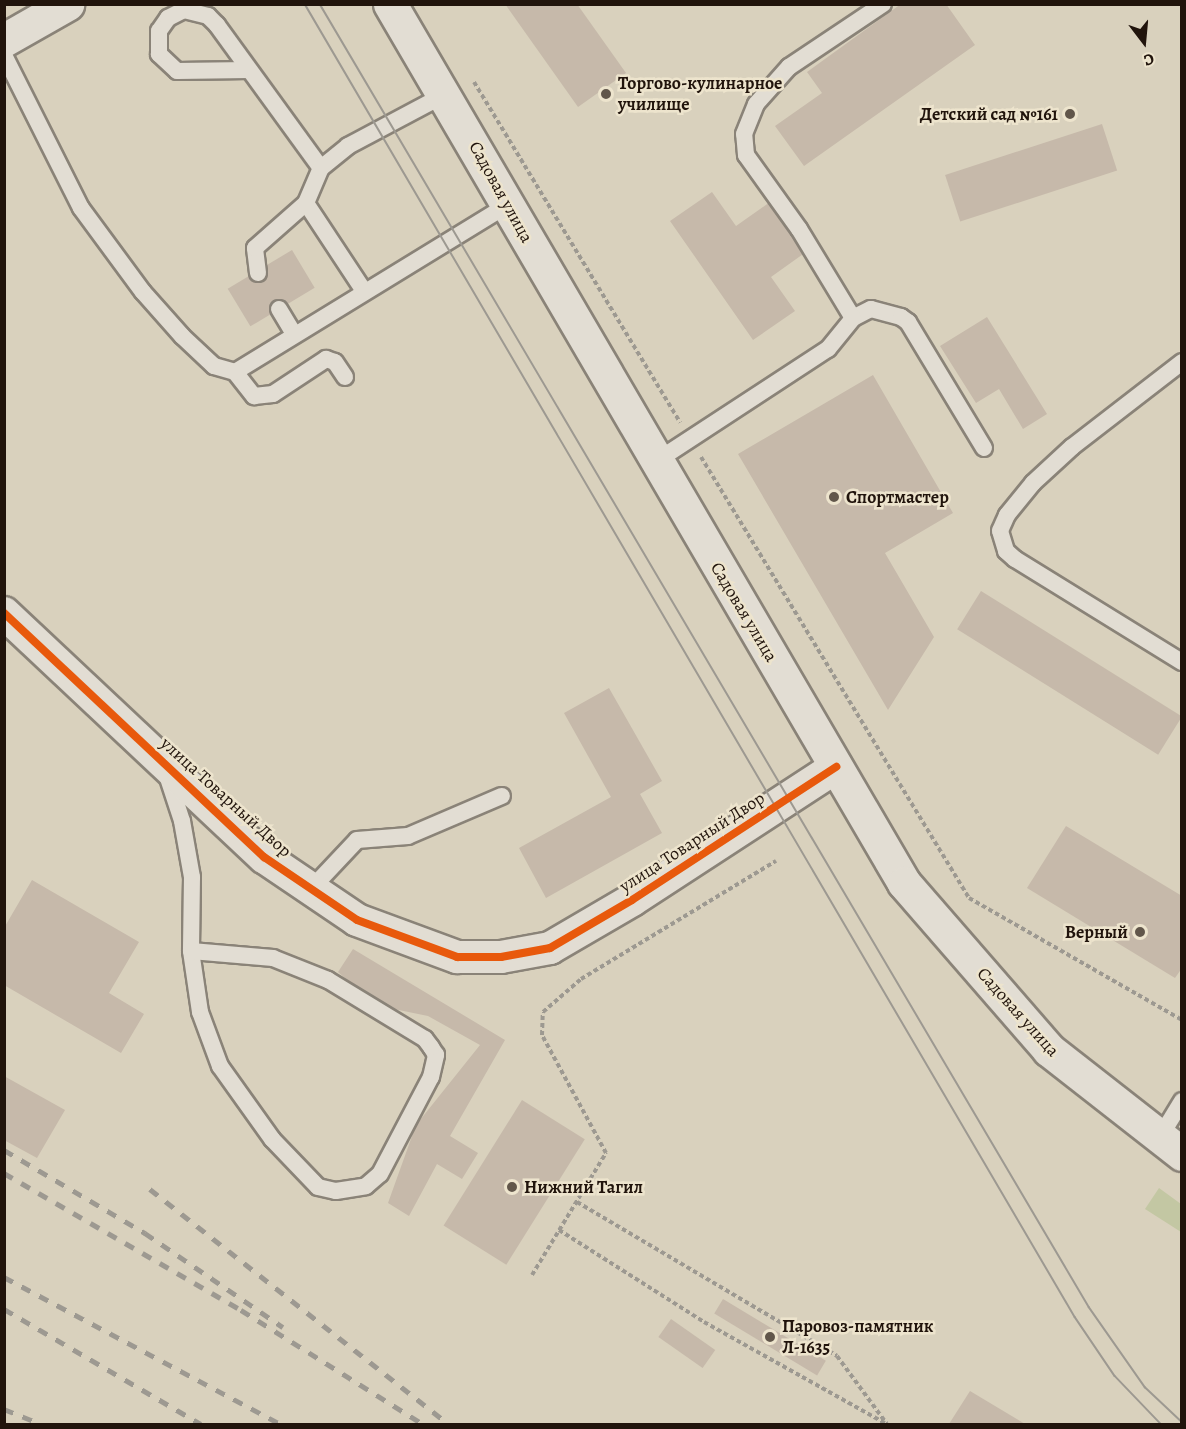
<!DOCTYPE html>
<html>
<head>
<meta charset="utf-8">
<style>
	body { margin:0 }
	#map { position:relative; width:1186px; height:1429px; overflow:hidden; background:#d9d1bd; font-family:Alegreya,serif }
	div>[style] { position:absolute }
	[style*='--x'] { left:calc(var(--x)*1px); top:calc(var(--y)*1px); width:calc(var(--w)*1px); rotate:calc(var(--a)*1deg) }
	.green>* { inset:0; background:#c3c7a3 }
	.building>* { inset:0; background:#c6b9aa; transform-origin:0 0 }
	.path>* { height:4px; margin-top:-2px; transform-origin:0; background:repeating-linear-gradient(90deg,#9d9991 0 4.5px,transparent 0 7.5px) }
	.roads { filter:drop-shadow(2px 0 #8a8378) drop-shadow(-2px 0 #8a8378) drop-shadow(0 2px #8a8378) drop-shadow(0 -2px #8a8378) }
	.lane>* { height:16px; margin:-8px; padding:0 8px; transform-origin:8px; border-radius:8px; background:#e2ddd3 }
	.street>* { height:32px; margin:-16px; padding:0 16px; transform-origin:16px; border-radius:16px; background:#e2ddd3 }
	.secondary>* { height:33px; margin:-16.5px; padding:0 16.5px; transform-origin:16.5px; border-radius:16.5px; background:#e2ddd3 }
	.tram>* { height:1.5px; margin:-0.75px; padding:0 0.75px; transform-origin:0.75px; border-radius:0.75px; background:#9d9991 }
	.rail>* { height:4.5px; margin-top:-2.25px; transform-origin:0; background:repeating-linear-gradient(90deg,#9d9991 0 10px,transparent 0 20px) }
	.cycleway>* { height:8px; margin:-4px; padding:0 4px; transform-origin:4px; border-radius:4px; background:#e8590c }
	.dots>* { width:16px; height:16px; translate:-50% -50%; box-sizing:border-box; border:3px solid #ede4cd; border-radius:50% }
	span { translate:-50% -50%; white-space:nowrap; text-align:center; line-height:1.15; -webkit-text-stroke:5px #ede4cd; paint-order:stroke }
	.poi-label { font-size:18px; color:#21140c; font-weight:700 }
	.left { translate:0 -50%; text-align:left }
	.right { translate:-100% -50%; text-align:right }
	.street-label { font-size:18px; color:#21140c }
	.frame { position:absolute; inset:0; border:6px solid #21140c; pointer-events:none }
	.north { position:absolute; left:1114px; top:12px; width:60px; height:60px; -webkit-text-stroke:4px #ede4cd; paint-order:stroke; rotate:164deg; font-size:16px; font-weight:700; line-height:24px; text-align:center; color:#21140c }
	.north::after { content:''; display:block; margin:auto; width:21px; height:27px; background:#21140c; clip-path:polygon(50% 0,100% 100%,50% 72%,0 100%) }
</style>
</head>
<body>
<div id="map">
	<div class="green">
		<i style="clip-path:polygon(1159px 1188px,1181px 1204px,1181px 1232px,1145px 1209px)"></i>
	</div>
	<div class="building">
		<i style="clip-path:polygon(505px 4px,577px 4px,626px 73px,578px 107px)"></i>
		<i style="clip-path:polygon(901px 4px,946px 4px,975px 45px,804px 166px,775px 126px,822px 93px,807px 72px)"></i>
		<i style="left:1102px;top:124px;width:49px;height:165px;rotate:72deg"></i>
		<i style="clip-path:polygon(712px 192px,736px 226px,770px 202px,806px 252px,771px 277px,795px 311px,753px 340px,670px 221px)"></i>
		<i style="left:292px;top:250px;width:44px;height:75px;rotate:59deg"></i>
		<i style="clip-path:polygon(987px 317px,1047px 414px,1023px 429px,999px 389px,976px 403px,940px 346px)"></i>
		<i style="clip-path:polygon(873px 375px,953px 513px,885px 553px,934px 637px,888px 710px,738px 454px)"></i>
		<i style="left:981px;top:591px;width:237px;height:45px;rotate:32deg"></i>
		<i style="clip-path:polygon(609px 688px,662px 781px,640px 794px,662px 833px,546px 898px,519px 848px,611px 797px,564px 713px)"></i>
		<i style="clip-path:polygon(1066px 826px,1182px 896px,1182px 968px,1175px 978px,1027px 888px)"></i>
		<i style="clip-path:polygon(32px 880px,139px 942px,109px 993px,144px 1014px,121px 1053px,4px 985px,4px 928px)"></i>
		<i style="clip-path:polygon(353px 949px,505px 1040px,450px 1136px,478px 1153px,462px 1179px,437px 1164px,409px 1216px,388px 1203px,416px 1125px,480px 1045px,428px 1016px,389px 1008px,362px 993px,338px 972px)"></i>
		<i style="clip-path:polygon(4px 1076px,65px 1110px,37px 1158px,4px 1140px)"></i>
		<i style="left:522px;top:1100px;width:74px;height:148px;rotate:32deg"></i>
		<i style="left:723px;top:1299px;width:120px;height:17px;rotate:31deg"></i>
		<i style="left:671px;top:1319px;width:54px;height:22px;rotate:35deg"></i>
		<i style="clip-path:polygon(970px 1391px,1025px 1424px,949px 1424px)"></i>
	</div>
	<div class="path">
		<i style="--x:474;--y:82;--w:398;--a:58.8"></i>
		<i style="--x:701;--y:457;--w:516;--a:58.71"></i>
		<i style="--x:969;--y:898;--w:245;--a:29.8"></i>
		<i style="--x:577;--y:1202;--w:302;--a:30.6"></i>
		<i style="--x:837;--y:1356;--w:84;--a:53.7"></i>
		<i style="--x:559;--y:1230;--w:172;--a:32.4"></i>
		<i style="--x:704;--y:1322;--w:207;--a:29.2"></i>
		<i style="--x:532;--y:1275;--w:143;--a:-58.8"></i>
		<i style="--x:606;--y:1153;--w:134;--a:-118.5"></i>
		<i style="--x:542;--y:1035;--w:23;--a:-88"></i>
		<i style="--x:543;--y:1012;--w:50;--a:-41"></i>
		<i style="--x:581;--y:979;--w:228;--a:-31.2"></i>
	</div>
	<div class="roads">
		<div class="lane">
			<i style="--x:4;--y:55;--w:171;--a:63.3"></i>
			<i style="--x:81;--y:208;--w:104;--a:53.6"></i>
			<i style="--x:143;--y:292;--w:59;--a:48.4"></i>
			<i style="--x:182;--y:336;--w:44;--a:43.2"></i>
			<i style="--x:214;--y:366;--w:22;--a:16"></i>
			<i style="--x:235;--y:372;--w:31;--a:52"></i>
			<i style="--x:254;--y:396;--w:19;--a:-6"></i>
			<i style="--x:273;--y:394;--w:64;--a:-33.4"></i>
			<i style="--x:326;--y:359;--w:9;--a:18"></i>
			<i style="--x:335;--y:362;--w:18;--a:56"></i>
			<i style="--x:249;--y:70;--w:72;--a:179.2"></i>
			<i style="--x:177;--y:71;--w:25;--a:-137"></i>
			<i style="--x:159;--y:54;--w:23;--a:-90"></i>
			<i style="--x:159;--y:31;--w:16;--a:-55"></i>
			<i style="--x:168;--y:18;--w:18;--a:-27"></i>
			<i style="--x:184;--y:10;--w:25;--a:14"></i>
			<i style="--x:208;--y:16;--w:13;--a:45"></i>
			<i style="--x:217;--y:25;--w:177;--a:54"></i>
			<i style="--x:258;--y:273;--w:25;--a:-97"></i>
			<i style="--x:255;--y:248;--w:68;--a:-41.4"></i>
			<i style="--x:364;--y:291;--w:105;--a:-123.4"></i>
			<i style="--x:306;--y:203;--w:38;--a:-67"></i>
			<i style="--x:321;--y:168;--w:35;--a:-39"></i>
			<i style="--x:348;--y:146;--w:111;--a:-28"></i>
			<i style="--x:279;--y:309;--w:29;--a:59"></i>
			<i style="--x:853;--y:318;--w:20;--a:-27"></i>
			<i style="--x:871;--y:309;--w:31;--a:15"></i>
			<i style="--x:901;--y:317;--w:9;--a:36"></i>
			<i style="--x:908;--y:322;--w:147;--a:58.9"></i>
			<i style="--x:1182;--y:362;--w:139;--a:142.3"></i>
			<i style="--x:1072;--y:447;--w:53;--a:137.3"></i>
			<i style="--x:1033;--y:483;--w:41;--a:129.1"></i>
			<i style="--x:1007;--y:515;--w:17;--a:114"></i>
			<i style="--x:1000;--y:531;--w:21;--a:73"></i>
			<i style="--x:1006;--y:551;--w:12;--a:42"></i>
			<i style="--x:1015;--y:559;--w:196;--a:31.7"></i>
			<i style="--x:235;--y:372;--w:320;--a:-31.5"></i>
			<i style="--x:655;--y:462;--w:207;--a:-33.2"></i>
			<i style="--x:828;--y:349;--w:40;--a:-51"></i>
			<i style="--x:853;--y:318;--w:104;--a:-121.2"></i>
			<i style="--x:799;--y:229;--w:91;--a:-125.6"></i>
			<i style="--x:746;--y:155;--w:21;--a:-95"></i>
			<i style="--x:744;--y:134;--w:32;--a:-68"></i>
			<i style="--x:756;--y:104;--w:50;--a:-48.3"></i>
			<i style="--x:789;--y:67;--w:113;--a:-33.8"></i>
			<i style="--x:167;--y:775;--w:48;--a:71.9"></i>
			<i style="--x:182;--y:821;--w:57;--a:79.9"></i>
			<i style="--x:192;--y:877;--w:74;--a:90.8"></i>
			<i style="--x:191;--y:951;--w:62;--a:81.6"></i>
			<i style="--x:200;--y:1012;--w:58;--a:69.7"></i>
			<i style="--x:220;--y:1066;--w:90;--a:54.5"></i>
			<i style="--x:272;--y:1139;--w:66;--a:46.2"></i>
			<i style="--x:318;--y:1187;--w:18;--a:13"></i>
			<i style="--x:336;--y:1191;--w:30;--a:-9"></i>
			<i style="--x:366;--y:1186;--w:18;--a:-41"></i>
			<i style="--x:380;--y:1174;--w:110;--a:-62.3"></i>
			<i style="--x:431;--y:1077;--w:23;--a:-77"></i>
			<i style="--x:436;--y:1055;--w:9;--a:-122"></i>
			<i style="--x:431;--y:1047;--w:10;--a:-127"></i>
			<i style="--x:425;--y:1039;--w:114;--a:-148.7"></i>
			<i style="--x:328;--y:980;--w:59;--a:-158.2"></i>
			<i style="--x:273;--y:958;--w:82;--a:-175.1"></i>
			<i style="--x:311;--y:889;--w:67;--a:-46.8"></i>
			<i style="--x:357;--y:840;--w:51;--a:-4.5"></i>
			<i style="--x:408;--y:836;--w:102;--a:-23.1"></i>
			<i style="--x:1160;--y:1137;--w:42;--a:-58.6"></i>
		</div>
		<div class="street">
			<i style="--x:4;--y:613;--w:357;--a:43.2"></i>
			<i style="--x:264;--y:857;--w:112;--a:34.1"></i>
			<i style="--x:357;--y:920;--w:107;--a:20.3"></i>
			<i style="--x:457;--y:957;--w:44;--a:0"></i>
			<i style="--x:501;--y:957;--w:50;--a:-10.4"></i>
			<i style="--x:550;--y:948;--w:95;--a:-30.3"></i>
			<i style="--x:632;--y:900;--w:244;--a:-33.1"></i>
		</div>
		<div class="secondary">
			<i style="--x:390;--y:4;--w:1018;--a:59.68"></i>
			<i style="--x:904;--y:883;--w:221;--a:49"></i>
			<i style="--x:1049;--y:1050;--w:169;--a:38"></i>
			<i style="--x:4;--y:40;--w:73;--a:-29.7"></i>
		</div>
	</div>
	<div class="tram">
		<i style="--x:305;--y:4;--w:1522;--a:59.61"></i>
		<i style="--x:1075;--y:1317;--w:71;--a:55.9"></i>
		<i style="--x:1115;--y:1376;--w:66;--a:46.2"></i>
		<i style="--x:320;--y:4;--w:1513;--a:59.45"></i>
		<i style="--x:1089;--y:1307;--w:98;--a:55"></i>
		<i style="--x:1145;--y:1387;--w:51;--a:43.4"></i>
	</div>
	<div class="rail">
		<i style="--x:4;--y:1150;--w:164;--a:30.5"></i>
		<i style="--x:145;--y:1233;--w:167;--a:34.3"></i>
		<i style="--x:4;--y:1173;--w:274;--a:30"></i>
		<i style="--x:241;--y:1310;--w:215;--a:32.1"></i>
		<i style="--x:150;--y:1189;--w:380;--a:38.2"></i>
		<i style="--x:4;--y:1277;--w:314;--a:28"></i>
		<i style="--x:4;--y:1309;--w:228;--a:30.3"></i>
		<i style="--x:4;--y:1409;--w:40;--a:22"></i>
	</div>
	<div class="cycleway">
		<i style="--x:4;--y:613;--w:357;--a:43.2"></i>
		<i style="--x:264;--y:857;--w:112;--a:34.1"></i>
		<i style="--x:357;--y:920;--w:107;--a:20.3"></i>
		<i style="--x:457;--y:957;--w:44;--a:0"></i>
		<i style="--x:501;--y:957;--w:50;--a:-10.4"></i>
		<i style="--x:550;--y:948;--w:95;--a:-30.3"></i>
		<i style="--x:632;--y:900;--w:244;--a:-33.1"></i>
	</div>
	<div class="dots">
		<i style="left:606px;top:94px;background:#61564a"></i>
		<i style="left:1070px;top:114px;background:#61564a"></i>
		<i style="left:834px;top:497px;background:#61564a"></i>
		<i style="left:1140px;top:932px;background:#61564a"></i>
		<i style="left:512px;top:1187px;background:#61564a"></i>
		<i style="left:770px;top:1337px;background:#61564a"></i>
	</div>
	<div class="poi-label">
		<span class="left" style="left:618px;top:94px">Торгово-кулинарное<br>училище</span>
		<span class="right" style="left:1058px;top:114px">Детский сад №161</span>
		<span class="left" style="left:846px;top:497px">Спортмастер</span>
		<span class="right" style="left:1128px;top:932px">Верный</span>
		<span class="left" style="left:524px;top:1187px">Нижний Тагил</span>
		<span class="left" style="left:782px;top:1337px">Паровоз-памятник<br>Л-1635</span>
	</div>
	<div class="street-label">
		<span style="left:501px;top:192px;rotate:61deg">Садовая улица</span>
		<span style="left:744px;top:612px;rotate:59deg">Садовая улица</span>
		<span style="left:226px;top:797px;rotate:42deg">улица Товарный Двор</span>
		<span style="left:692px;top:842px;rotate:-33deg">улица Товарный Двор</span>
		<span style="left:1018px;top:1012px;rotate:48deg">Садовая улица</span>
	</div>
	<div class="frame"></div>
	<div class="north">С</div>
</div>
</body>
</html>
